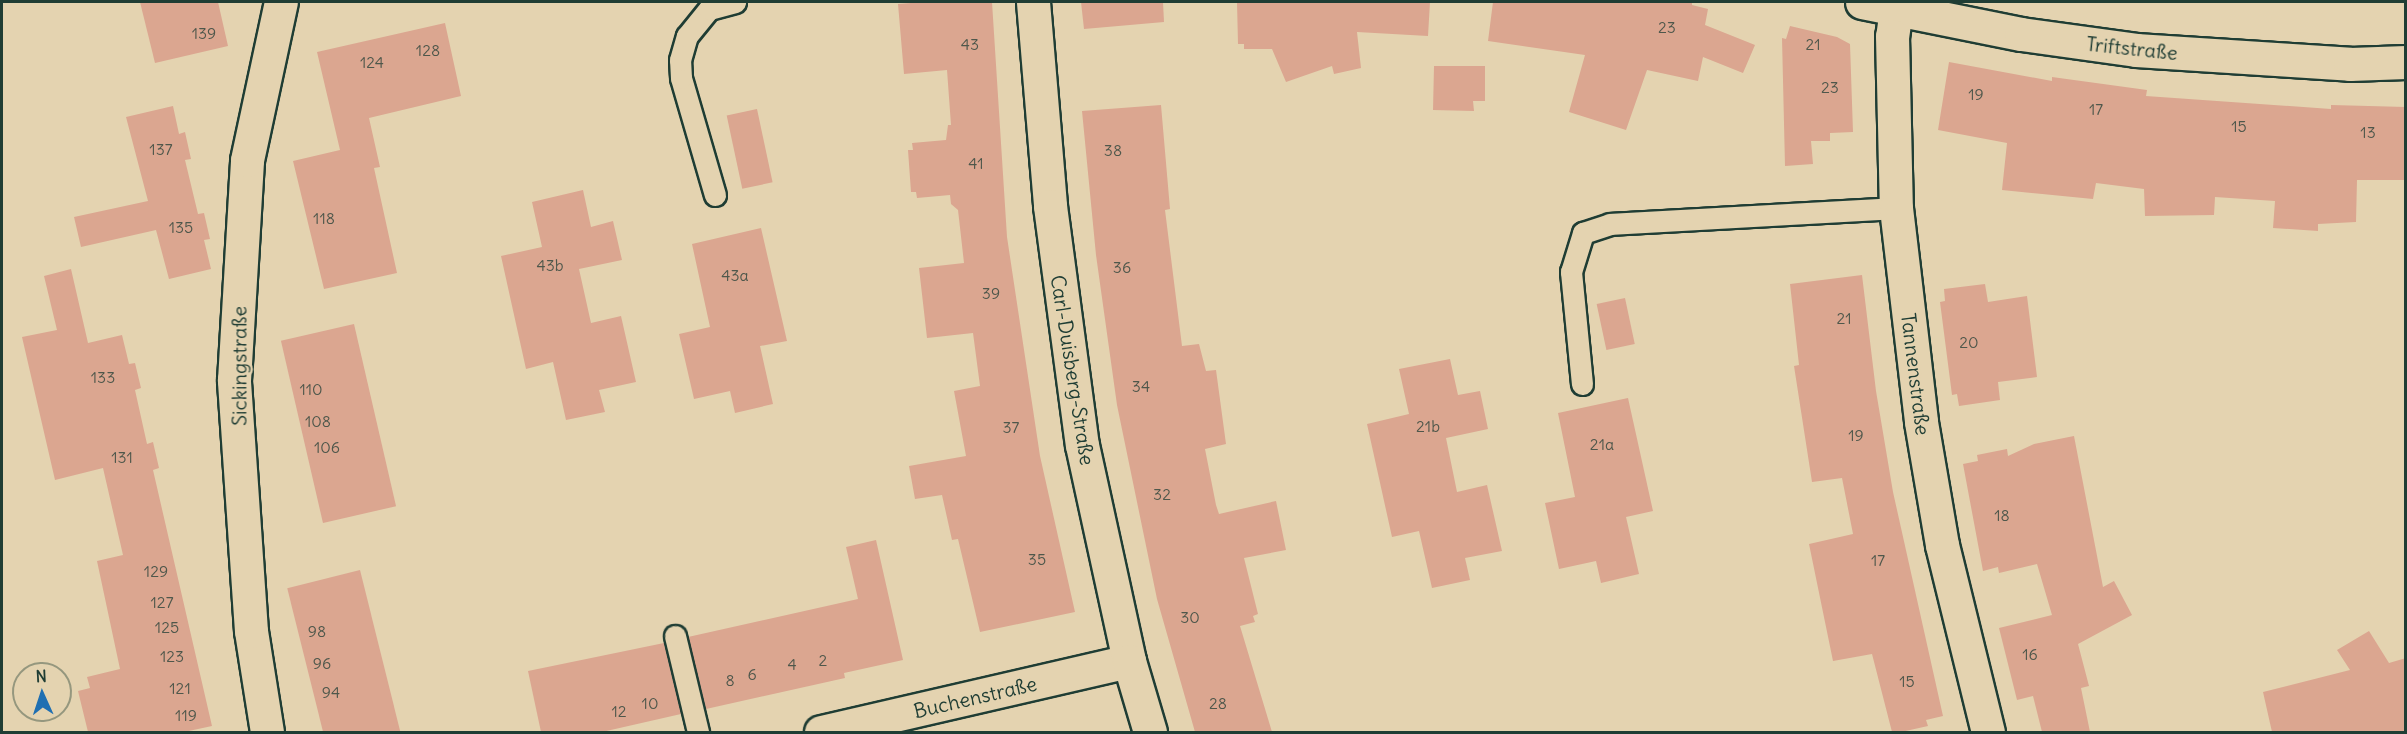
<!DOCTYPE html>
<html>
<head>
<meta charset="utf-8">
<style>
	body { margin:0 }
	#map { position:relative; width:2407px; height:734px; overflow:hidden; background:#e4d3b0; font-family:Delius,sans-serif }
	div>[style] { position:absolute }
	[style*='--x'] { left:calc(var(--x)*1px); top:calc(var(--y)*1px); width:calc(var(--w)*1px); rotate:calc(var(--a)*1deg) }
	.building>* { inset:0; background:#dba690; transform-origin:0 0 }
	.roads { filter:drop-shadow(2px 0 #1f3d34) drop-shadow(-2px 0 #1f3d34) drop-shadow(0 2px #1f3d34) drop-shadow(0 -2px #1f3d34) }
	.lane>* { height:21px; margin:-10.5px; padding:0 10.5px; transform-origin:10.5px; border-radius:10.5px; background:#e4d3b0 }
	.street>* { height:33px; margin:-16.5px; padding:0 16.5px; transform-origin:16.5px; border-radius:16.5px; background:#e4d3b0 }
	.secondary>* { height:33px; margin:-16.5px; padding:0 16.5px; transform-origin:16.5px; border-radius:16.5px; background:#e4d3b0 }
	span { translate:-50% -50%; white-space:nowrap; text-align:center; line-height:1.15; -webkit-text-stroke:5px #e4d3b0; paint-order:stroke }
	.number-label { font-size:16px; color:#4e574b }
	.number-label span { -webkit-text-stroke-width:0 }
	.street-label { font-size:20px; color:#1f3d34 }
	.frame { position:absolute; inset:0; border:3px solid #1f3d34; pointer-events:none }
	.north { position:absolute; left:12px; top:662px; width:60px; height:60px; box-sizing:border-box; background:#e4d3b0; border:2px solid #95977e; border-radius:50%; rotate:357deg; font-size:16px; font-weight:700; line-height:24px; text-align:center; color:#1f3d34 }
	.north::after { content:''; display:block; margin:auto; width:21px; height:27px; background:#1f6fb2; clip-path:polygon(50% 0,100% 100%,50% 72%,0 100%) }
</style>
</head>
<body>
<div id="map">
	<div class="building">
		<i style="clip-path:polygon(140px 2px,218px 2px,228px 46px,155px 63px)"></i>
		<i style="clip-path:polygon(924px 2px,992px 2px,1007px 237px,1040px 456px,1075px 612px,980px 632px,958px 539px,952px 540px,942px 495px,915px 499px,909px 466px,966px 456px,954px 391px,980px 386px,973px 333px,927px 338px,919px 268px,964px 263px,958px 210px,951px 204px,950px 195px,917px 198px,916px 192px,911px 192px,908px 150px,913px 150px,912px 143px,946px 140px,948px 125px,951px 125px,947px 70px,904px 74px,898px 4px)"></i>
		<i style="clip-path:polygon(1081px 2px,1163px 2px,1164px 22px,1084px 29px)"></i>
		<i style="clip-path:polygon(1237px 2px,1430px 2px,1428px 36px,1357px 32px,1361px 68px,1334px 74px,1332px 66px,1286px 82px,1272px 49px,1244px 49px,1244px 44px,1238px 44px)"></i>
		<i style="clip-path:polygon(1493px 2px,1692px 2px,1692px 5px,1708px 9px,1705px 25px,1755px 45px,1743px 73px,1703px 57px,1698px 81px,1647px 70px,1626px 130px,1569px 112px,1585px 55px,1488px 41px)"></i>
		<i style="clip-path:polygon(445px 23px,461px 96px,369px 118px,380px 167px,374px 168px,397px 273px,324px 289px,293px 161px,340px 150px,317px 52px)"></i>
		<i style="clip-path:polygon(1790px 26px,1837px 37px,1850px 44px,1853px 132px,1830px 133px,1830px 141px,1811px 141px,1813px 164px,1785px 166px,1782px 38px,1786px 39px)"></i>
		<i style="clip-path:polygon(1949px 62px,2052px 81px,2052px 77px,2147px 90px,2146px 96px,2331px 109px,2331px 105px,2406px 107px,2406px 180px,2357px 180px,2356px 222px,2318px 224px,2318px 231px,2273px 228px,2275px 201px,2215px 197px,2214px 215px,2145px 216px,2144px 189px,2096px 183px,2093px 199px,2002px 190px,2007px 143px,1938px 130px)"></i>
		<i style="clip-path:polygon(1434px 66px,1485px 66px,1485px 101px,1473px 101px,1474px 111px,1433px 110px)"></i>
		<i style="clip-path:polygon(1161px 105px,1170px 209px,1165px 210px,1182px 346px,1199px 344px,1206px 371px,1216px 370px,1226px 444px,1205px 449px,1216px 505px,1219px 514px,1276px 501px,1286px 550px,1244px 558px,1258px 614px,1253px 616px,1255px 622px,1240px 626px,1272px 732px,1195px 732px,1157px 599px,1117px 405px,1096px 255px,1082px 111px)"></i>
		<i style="clip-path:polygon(173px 106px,179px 134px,185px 132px,191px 159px,185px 160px,198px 214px,204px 213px,210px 239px,204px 240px,211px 269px,169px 279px,156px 230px,81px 247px,74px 217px,148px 201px,126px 117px)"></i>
		<i style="left:757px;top:109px;width:75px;height:31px;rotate:78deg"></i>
		<i style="clip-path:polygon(583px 190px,591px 227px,613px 221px,622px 260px,579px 269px,591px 323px,621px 316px,636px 382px,599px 390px,605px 412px,566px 420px,553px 362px,526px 369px,501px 256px,542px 247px,532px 202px)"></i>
		<i style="clip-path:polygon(761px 228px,787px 341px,760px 346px,773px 404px,735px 413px,730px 391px,694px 399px,679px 334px,710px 327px,692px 244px)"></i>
		<i style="clip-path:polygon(71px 269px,88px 343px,122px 335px,129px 364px,135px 363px,141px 388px,135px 390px,147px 444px,153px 442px,159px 468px,153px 470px,212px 726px,184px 732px,88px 732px,78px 691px,90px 688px,87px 677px,120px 669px,97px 561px,123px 555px,103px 468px,55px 480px,22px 337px,57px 330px,44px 276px)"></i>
		<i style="clip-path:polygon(1862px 275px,1876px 391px,1893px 492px,1943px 716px,1926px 720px,1928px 726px,1901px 732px,1892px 732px,1872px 654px,1833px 661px,1809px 544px,1853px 534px,1842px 478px,1812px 482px,1794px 366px,1799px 365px,1790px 284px)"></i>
		<i style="clip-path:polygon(1985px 284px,1988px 302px,2027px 296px,2037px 377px,1998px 382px,2000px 400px,1959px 406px,1957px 394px,1952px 395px,1940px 302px,1945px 301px,1944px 289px)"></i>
		<i style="left:1625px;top:298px;width:47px;height:29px;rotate:78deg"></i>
		<i style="left:354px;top:324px;width:187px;height:75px;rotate:77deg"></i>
		<i style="clip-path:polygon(1450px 359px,1458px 395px,1480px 391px,1488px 429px,1446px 438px,1457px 492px,1487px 485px,1502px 551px,1465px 558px,1470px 580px,1432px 588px,1419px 531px,1392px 537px,1367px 424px,1409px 414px,1399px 369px)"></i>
		<i style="clip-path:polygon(1628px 398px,1653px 511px,1626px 517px,1639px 574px,1601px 583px,1596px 561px,1559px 569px,1545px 503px,1575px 497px,1558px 413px)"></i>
		<i style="clip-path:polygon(2074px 436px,2103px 587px,2114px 581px,2132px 615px,2078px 644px,2089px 686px,2081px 688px,2090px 732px,2042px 732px,2033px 696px,2017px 700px,1999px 628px,2052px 615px,2037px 564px,1999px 573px,1998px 567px,1983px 571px,1963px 464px,1978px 461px,1977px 455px,2007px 449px,2008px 456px,2034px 444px)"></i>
		<i style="clip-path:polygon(876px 540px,903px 660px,844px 673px,845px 678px,706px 709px,688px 637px,858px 599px,846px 547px)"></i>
		<i style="left:360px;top:570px;width:167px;height:75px;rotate:76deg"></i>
		<i style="clip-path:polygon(2369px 631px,2389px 663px,2406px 658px,2406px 732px,2272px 732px,2263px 692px,2350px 670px,2337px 650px)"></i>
		<i style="clip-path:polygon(664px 643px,681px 714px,602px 732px,541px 732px,528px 671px)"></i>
	</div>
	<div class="roads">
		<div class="lane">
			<i style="--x:715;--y:195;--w:122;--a:-106.2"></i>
			<i style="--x:681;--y:78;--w:18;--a:-93"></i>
			<i style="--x:680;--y:60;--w:25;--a:-74"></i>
			<i style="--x:687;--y:36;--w:35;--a:-51"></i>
			<i style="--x:709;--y:9;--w:27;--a:-15"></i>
			<i style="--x:1582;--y:384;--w:113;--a:-95.6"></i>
			<i style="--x:1571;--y:272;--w:41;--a:-72.9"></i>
			<i style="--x:1583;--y:233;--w:28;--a:-18"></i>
			<i style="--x:1610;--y:224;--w:286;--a:-3.2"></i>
			<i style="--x:675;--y:636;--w:99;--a:76.5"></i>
		</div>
		<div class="street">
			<i style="--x:1862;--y:2;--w:162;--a:11.4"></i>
			<i style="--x:2021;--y:34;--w:116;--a:7.9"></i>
			<i style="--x:2136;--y:50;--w:214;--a:3.7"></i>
			<i style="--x:2350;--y:64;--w:56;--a:-2"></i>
			<i style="--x:1896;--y:9;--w:27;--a:98"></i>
			<i style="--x:1892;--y:36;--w:172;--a:88.7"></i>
			<i style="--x:1896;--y:208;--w:215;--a:83.3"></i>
			<i style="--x:1921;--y:422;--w:125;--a:80.3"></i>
			<i style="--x:1942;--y:545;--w:193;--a:76.2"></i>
			<i style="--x:267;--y:732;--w:102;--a:-99"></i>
			<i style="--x:251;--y:631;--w:252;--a:-93.9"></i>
			<i style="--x:234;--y:380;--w:220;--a:-86.6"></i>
			<i style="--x:247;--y:160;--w:162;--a:-77.9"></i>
			<i style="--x:821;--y:732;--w:316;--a:-13"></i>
		</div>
		<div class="secondary">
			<i style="--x:1033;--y:2;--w:205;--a:85.2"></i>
			<i style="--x:1050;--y:206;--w:241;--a:82.4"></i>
			<i style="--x:1082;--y:445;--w:221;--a:77.7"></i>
			<i style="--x:1129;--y:661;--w:74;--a:73.5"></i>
		</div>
	</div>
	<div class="number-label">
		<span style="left:1667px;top:27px">23</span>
		<span style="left:204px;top:33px">139</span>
		<span style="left:970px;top:44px">43</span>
		<span style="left:1813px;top:44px">21</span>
		<span style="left:428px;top:50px">128</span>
		<span style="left:372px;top:62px">124</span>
		<span style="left:1830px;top:87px">23</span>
		<span style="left:1976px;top:94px">19</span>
		<span style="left:2096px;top:109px">17</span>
		<span style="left:2239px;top:126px">15</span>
		<span style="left:2368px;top:132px">13</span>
		<span style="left:161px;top:149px">137</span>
		<span style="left:1113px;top:150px">38</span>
		<span style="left:976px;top:163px">41</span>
		<span style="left:324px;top:218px">118</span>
		<span style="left:181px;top:227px">135</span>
		<span style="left:550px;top:265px">43b</span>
		<span style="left:1122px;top:267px">36</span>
		<span style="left:735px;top:275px">43a</span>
		<span style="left:991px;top:293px">39</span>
		<span style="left:1844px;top:318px">21</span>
		<span style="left:1969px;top:342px">20</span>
		<span style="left:103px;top:377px">133</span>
		<span style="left:1141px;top:386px">34</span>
		<span style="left:311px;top:389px">110</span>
		<span style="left:318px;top:421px">108</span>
		<span style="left:1428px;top:426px">21b</span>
		<span style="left:1011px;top:427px">37</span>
		<span style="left:1856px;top:435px">19</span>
		<span style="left:1602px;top:444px">21a</span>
		<span style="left:327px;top:447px">106</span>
		<span style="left:122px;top:457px">131</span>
		<span style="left:1162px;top:494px">32</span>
		<span style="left:2002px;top:515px">18</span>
		<span style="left:1037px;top:559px">35</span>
		<span style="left:1878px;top:560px">17</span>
		<span style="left:156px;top:571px">129</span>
		<span style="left:162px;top:602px">127</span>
		<span style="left:1190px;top:617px">30</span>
		<span style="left:167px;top:627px">125</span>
		<span style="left:317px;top:631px">98</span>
		<span style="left:2030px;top:654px">16</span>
		<span style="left:172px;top:656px">123</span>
		<span style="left:823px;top:660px">2</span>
		<span style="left:322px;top:663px">96</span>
		<span style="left:792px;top:664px">4</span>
		<span style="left:752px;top:674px">6</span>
		<span style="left:730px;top:680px">8</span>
		<span style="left:1907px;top:681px">15</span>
		<span style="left:180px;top:688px">121</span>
		<span style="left:331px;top:692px">94</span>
		<span style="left:650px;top:703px">10</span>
		<span style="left:1218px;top:703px">28</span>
		<span style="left:619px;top:711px">12</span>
		<span style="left:186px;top:715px">119</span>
	</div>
	<div class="street-label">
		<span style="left:2132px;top:48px;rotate:6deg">Triftstraße</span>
		<span style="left:239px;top:366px;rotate:-90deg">Sickingstraße</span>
		<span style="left:1073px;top:370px;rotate:81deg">Carl-Duisberg-Straße</span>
		<span style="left:1916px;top:374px;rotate:83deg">Tannenstraße</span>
		<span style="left:975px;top:697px;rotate:-13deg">Buchenstraße</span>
	</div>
	<div class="frame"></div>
	<div class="north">N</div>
</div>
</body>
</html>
